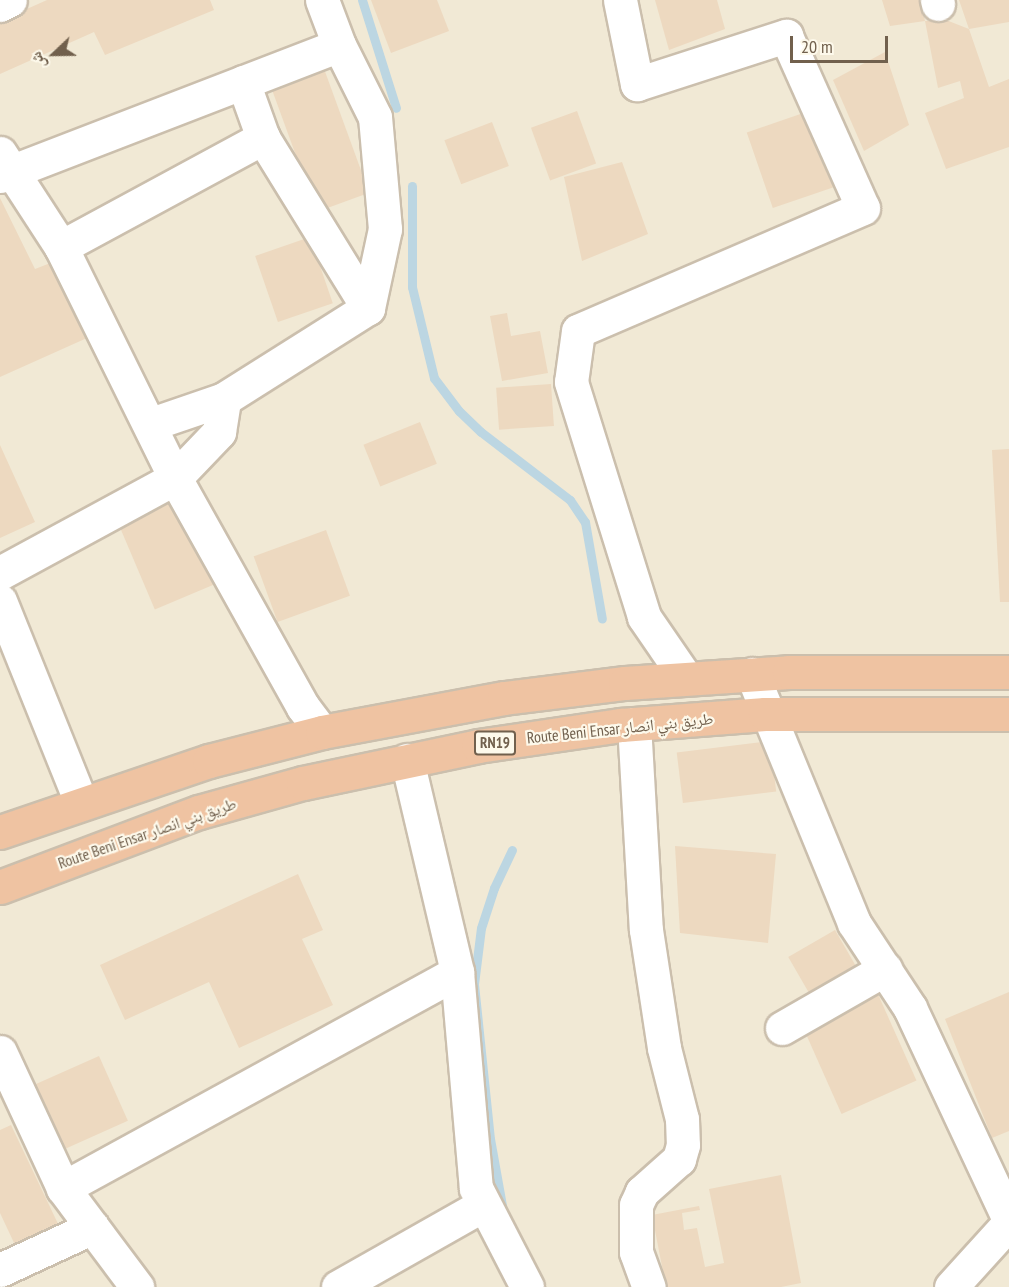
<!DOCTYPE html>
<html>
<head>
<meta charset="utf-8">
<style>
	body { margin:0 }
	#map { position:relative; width:1009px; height:1287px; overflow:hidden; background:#faf6e6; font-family:"PT Sans Narrow","Noto Naskh Arabic",sans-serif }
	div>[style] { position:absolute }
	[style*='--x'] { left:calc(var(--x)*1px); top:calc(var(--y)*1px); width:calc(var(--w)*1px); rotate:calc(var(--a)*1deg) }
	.residential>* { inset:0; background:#f1e9d5; transform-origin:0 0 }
	.stream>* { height:9px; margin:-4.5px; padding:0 4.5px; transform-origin:4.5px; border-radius:4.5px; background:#bcd6e2 }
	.building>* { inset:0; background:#edd9c0; transform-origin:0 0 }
	.roads { filter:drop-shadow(2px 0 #cbbfad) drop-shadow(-2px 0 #cbbfad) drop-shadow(0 2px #cbbfad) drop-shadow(0 -2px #cbbfad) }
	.minor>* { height:33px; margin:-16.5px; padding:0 16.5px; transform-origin:16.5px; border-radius:16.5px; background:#fff }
	.highway>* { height:33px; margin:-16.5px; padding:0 16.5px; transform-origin:16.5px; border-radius:16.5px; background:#efc3a2 }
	span { translate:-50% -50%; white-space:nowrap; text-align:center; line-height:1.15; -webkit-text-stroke:4.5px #fdf9eb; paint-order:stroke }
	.shield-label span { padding:2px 4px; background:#fdf9eb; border:2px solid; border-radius:4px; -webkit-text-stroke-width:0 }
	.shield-label { font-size:15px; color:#71604d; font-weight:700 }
	.street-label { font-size:16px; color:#71604d }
	.north { position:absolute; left:24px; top:24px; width:60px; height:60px; -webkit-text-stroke:4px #fdf9eb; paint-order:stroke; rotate:248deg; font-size:16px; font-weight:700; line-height:24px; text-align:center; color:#71604d }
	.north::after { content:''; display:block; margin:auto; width:21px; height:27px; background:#71604d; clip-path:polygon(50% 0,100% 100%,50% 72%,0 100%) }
	.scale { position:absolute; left:790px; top:36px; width:98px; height:27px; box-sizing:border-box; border:3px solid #71604d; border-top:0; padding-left:8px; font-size:18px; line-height:21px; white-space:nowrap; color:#71604d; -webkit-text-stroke:4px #fdf9eb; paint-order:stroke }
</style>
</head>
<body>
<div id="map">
	<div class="residential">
		<i style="left:0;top:0;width:1009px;height:1287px"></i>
	</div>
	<div class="stream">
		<i style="--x:362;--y:0;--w:113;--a:72.5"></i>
		<i style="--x:412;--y:186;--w:101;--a:90"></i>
		<i style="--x:412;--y:287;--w:94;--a:76.4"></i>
		<i style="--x:434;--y:378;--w:41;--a:52.9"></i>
		<i style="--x:459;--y:411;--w:30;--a:44"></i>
		<i style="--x:481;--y:432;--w:112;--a:37.4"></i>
		<i style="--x:570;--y:500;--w:27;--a:56"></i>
		<i style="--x:585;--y:522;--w:98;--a:80.1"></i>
		<i style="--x:503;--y:1211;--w:73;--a:-100.2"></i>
		<i style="--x:490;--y:1139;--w:156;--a:-95.9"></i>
		<i style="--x:474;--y:984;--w:56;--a:-82.9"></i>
		<i style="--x:481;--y:928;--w:42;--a:-72"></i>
		<i style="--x:494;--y:888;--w:42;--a:-64.7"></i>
	</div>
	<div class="building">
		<i style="clip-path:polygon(47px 0,210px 0,214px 10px,105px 55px,94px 32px,0 74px,0 21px)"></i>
		<i style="clip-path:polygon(371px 0,437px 0,449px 31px,391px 53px)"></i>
		<i style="clip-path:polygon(655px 0,717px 0,725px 29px,669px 50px)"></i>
		<i style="clip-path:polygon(882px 0,919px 0,925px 21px,890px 26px)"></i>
		<i style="clip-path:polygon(959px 0,1009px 0,1009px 22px,969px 29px)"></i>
		<i style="clip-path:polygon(946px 20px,969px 29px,989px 87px,1009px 79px,1009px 147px,946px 169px,925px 113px,964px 98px,960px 81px,938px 88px,925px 21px)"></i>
		<i style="clip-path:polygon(885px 52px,909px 125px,864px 151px,833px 80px)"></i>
		<i style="left:323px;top:66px;width:135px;height:56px;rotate:70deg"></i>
		<i style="left:812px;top:110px;width:80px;height:69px;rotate:71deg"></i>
		<i style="left:577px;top:111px;width:56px;height:49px;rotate:70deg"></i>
		<i style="left:492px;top:122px;width:47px;height:51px;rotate:69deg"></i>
		<i style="clip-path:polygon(622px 162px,648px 234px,582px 261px,564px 177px)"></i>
		<i style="clip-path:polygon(0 198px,35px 269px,53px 262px,87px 338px,0 377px)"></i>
		<i style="left:310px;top:237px;width:70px;height:58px;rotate:71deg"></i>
		<i style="clip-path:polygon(507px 313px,511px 336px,540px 331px,548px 373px,502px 381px,490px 316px)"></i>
		<i style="left:551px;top:384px;width:42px;height:55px;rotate:86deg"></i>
		<i style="left:420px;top:422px;width:45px;height:61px;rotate:68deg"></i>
		<i style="clip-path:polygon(0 445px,35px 522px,0 538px)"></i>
		<i style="clip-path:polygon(1009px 449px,1009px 602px,1000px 602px,992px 450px)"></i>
		<i style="left:176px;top:493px;width:99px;height:65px;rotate:67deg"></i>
		<i style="left:326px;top:530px;width:70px;height:77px;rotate:70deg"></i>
		<i style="left:770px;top:741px;width:51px;height:94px;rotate:83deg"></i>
		<i style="clip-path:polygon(675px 846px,776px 854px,768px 943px,680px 933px)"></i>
		<i style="clip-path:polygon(298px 874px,323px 930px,302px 939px,333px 1005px,239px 1048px,209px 982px,125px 1020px,100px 965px)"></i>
		<i style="left:835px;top:930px;width:48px;height:54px;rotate:60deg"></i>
		<i style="left:877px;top:992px;width:97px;height:82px;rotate:66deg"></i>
		<i style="clip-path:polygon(1009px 992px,1009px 1131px,992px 1138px,945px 1019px)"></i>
		<i style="left:99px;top:1056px;width:71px;height:80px;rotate:66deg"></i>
		<i style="clip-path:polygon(11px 1125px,60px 1228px,16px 1247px,0 1213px,0 1130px)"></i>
		<i style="clip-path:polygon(781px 1175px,801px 1283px,781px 1287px,666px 1287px,652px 1215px,699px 1206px,700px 1210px,682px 1213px,684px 1230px,697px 1228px,705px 1267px,724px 1263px,709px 1189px)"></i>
	</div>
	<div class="roads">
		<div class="minor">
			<i style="--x:620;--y:0;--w:86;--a:78.6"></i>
			<i style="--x:637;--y:84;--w:157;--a:-17.9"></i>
			<i style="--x:786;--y:36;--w:188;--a:65.9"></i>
			<i style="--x:863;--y:208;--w:310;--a:156.7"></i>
			<i style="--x:578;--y:331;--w:51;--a:97.8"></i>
			<i style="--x:571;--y:382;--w:246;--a:72.7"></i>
			<i style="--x:644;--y:617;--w:74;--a:55.5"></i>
			<i style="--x:937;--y:0;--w:4;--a:76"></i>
			<i style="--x:0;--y:5;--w:11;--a:-27"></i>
			<i style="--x:243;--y:82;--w:59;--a:70.3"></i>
			<i style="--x:263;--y:138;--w:200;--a:58.3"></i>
			<i style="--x:0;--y:153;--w:112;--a:57"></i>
			<i style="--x:61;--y:247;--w:258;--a:63.7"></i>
			<i style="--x:175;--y:478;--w:262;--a:60.8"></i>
			<i style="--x:303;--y:707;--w:31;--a:53"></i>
			<i style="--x:0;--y:176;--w:363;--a:-21.1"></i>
			<i style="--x:61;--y:247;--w:230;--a:-28.4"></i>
			<i style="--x:151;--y:424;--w:77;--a:-18.9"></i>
			<i style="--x:224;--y:399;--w:170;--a:-32.3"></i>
			<i style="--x:368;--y:308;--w:81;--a:-77.9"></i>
			<i style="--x:385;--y:229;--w:112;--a:-95.1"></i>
			<i style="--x:375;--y:117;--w:80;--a:-116.6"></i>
			<i style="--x:339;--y:45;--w:48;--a:-110.7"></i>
			<i style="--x:0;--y:573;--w:199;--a:-28.5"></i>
			<i style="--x:175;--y:478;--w:64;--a:-46.3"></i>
			<i style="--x:219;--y:432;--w:33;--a:-81"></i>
			<i style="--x:0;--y:601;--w:217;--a:68.1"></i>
			<i style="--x:752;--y:674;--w:269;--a:67.7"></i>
			<i style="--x:854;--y:923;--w:102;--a:56.6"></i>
			<i style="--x:910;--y:1008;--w:233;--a:64.9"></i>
			<i style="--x:634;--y:724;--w:206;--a:86.7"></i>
			<i style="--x:646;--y:930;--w:119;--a:81.3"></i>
			<i style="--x:664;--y:1048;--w:73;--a:75.8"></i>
			<i style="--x:682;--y:1119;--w:26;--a:88"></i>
			<i style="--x:683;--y:1145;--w:15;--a:106"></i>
			<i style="--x:679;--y:1159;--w:50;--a:138.3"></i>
			<i style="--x:642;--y:1192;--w:14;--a:115"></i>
			<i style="--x:636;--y:1205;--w:47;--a:90"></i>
			<i style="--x:636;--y:1252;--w:37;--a:70"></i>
			<i style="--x:407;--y:760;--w:218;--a:76.7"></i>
			<i style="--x:457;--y:972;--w:217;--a:85"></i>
			<i style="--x:476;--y:1188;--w:111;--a:62.7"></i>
			<i style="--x:782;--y:1028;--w:119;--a:-29.8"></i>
			<i style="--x:0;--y:1052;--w:150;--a:65.1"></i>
			<i style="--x:63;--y:1188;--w:124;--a:53.2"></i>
			<i style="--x:63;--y:1188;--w:449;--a:-28.7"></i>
			<i style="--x:0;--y:1270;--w:102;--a:-24.8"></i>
			<i style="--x:338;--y:1287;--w:167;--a:-29.5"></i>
			<i style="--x:951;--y:1287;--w:86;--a:-47.8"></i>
		</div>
		<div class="highway">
			<i style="--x:0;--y:832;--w:221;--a:-18.8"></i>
			<i style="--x:209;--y:761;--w:117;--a:-14.4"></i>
			<i style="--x:322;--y:732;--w:185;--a:-10.6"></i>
			<i style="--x:504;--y:698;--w:122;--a:-7.1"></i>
			<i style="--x:625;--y:683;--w:164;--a:-3.8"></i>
			<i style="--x:789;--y:672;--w:220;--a:0"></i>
			<i style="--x:0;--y:887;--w:213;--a:-20.7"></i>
			<i style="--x:199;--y:812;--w:108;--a:-15.6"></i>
			<i style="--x:303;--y:783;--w:179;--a:-11.9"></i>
			<i style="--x:478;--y:746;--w:145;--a:-8.4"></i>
			<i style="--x:621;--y:725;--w:144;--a:-4.4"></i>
			<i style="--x:765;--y:714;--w:244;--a:0"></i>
		</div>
	</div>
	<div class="shield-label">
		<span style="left:495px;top:743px">RN19</span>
	</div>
	<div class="street-label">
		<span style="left:620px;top:728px;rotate:-6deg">Route Beni Ensar طريق بني انصار</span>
		<span style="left:147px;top:833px;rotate:-19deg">Route Beni Ensar طريق بني انصار</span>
	</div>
	<div class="north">ش</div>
	<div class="scale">20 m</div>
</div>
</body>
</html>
